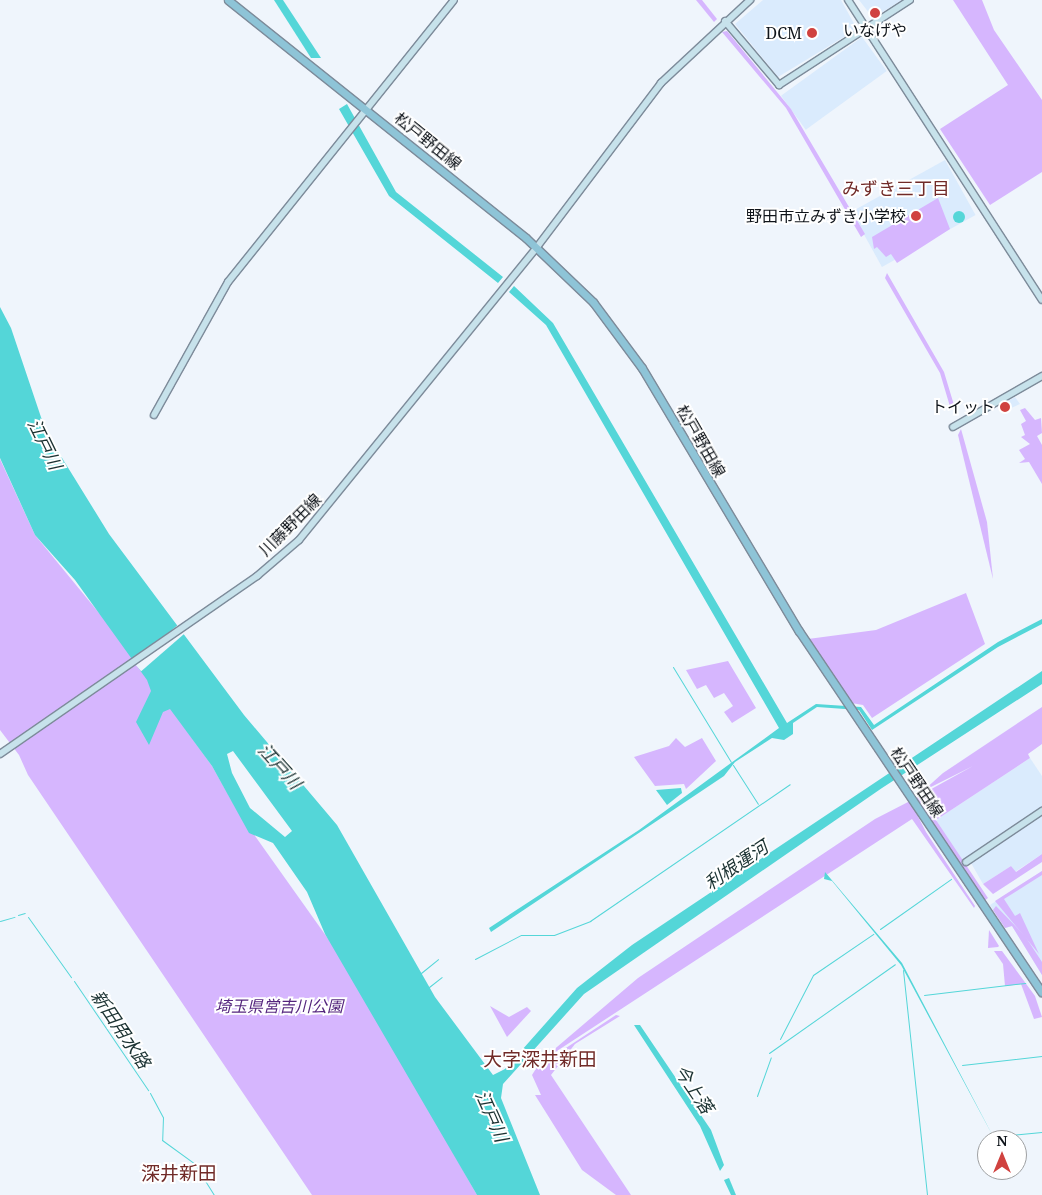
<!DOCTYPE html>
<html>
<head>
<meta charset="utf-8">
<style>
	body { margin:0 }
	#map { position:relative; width:1042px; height:1195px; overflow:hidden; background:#eff5fc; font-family:"Noto Serif","Noto Sans JP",serif }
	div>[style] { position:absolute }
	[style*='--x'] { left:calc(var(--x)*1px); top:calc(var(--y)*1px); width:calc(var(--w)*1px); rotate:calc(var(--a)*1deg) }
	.built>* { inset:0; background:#daebfd; transform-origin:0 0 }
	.green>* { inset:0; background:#d6b6fe }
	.water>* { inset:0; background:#54d6d8 }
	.round { border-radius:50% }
	.pier>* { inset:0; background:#eff5fc; transform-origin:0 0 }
	.stream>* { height:1px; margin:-0.5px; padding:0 0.5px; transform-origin:0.5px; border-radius:0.5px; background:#54d6d8 }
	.roads { filter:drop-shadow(1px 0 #7d8b9a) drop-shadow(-1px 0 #7d8b9a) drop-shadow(0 1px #7d8b9a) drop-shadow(0 -1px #7d8b9a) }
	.secondary>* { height:6px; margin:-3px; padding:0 3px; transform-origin:3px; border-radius:3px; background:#c7e2eb }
	.primary>* { height:7px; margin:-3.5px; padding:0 3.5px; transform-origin:3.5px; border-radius:3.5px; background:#8ec4d7 }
	.dots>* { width:14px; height:14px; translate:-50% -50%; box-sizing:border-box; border:2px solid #fff; border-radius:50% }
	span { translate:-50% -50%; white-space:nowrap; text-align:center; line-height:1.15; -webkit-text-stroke:4px #fff; paint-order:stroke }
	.poi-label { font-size:16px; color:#0f141a }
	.right { translate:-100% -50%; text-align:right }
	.street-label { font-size:16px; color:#0f141a }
	.park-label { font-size:16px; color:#54257d; font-style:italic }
	.neighbourhood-label { font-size:18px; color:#712b28 }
	.water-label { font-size:18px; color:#1b3232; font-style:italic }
	.quarter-label { font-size:19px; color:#712b28 }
	.north { position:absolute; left:977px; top:1130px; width:50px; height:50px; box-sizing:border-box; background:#fff; border:1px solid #9fa1a3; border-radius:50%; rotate:0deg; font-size:14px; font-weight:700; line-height:20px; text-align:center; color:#0f141a }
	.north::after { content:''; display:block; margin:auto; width:18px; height:22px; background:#d0423f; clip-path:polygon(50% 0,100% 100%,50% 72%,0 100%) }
</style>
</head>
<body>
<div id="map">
	<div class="built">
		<i style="clip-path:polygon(763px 0,841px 0,857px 29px,778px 77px,735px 24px)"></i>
		<i style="clip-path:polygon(859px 0,902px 0,873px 18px)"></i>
		<i style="left:862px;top:37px;width:42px;height:100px;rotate:54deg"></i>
		<i style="left:945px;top:160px;width:63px;height:107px;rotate:61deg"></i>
		<i style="clip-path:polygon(1015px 397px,1020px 404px,1002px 412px,999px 406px)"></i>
		<i style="clip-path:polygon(1030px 758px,1042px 776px,1042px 807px,962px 861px,936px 820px)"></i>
		<i style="clip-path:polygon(1042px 816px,1042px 854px,1015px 872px,1011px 866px,983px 884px,971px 863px)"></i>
		<i style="clip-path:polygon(1042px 871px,1042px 975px,1012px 926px,1005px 928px,990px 905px)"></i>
	</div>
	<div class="green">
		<i style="clip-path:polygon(696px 0,702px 0,717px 19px,714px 22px)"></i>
		<i style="clip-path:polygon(953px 0,982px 0,994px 30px,1042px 100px,1042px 172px,990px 205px,940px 129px,1008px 85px)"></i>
		<i style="clip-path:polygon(727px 31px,791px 109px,865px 234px,861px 237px,786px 108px,722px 32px)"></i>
		<i style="clip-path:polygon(938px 198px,950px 229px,897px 263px,891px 254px,886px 257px,877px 247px,874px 249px,872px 237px)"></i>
		<i style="clip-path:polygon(887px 273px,944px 372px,954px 405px,951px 410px,940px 373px,885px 278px)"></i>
		<i style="clip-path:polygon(1025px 408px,1035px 420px,1041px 418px,1042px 433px,1037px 436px,1042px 445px,1042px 484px,1029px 462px,1019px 463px,1025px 459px,1019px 450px,1030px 444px,1021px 437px,1025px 435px,1021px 424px,1026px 421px,1020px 410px)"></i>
		<i style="clip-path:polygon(961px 429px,987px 522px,993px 579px,958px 435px)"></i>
		<i style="clip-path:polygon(0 459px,35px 535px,122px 641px,212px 766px,238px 812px,346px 964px,477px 1195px,312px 1195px,28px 775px,19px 755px,0 730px)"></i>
		<i style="clip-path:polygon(966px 593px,985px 644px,872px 718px,863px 705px,851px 703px,808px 639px,876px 630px)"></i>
		<i style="clip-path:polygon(728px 661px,756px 708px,732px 723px,724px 712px,733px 706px,724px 693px,714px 698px,706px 685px,697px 689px,686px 670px)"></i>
		<i style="clip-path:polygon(1042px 707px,1042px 744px,1028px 754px,1030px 758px,936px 820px,988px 898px,984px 901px,915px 798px,973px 766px,923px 791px,943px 773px)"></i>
		<i style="clip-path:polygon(676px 738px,685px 747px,702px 738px,716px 761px,686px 789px,684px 784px,655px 786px,634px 757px,669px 746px)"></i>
		<i style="clip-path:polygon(910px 801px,926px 832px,975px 906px,974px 908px,912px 819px,537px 1064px,638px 978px,875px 819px)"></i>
		<i style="clip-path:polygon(1042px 854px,1042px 862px,993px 894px,983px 884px,1011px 866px,1016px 872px)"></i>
		<i style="clip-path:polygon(1042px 871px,1042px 875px,1004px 899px,1015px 916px,1020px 913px,1039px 954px,995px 901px)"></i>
		<i style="clip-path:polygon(996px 906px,1025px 936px,1042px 962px,1042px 975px,1012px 926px,1005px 928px,993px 910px)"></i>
		<i style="clip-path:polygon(989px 930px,999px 946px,998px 947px,988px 948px)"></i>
		<i style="clip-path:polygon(994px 951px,1002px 951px,1035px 996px,1042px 1017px,1034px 1019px,1021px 984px,1005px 986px,1003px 964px)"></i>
		<i style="clip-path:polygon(490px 1006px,509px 1017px,527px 1007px,531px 1011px,507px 1037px)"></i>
		<i style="clip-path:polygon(616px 1015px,620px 1016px,575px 1044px,551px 1075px,631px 1195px,616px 1195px,582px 1170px,535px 1095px,541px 1095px,532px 1075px,537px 1067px)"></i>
	</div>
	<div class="water">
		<i style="clip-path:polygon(274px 0,283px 0,321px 58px,311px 58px)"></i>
		<i style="clip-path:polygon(347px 104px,396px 192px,503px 277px,498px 283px,389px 196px,339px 109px)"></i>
		<i class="round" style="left:953px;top:211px;width:12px;height:12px"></i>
		<i style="clip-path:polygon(514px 286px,553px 323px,787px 723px,816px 704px,861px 707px,874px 725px,998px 642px,1042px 619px,1042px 624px,998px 647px,872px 730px,859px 710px,817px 707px,793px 723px,793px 734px,784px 740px,772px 738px,735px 762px,724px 776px,491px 932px,489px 928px,639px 830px,779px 728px,546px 325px,509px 292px)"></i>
		<i style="clip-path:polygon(evenodd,0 307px,11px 328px,46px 432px,109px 534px,244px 715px,337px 825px,435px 997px,493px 1075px,505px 1069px,577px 988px,632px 945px,1042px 671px,1042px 684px,882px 788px,584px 994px,503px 1084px,501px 1098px,540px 1195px,477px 1195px,325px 934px,307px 892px,273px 843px,249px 833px,212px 766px,170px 709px,163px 712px,149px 745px,136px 722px,151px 691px,147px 680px,75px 580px,35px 535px,0 458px,0 307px,233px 751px,292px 831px,285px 837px,250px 808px,232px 773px,227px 754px,233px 751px)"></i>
		<i style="clip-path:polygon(681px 788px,682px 793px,667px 805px,656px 790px)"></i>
		<i style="clip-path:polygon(825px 872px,902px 963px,995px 1140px,901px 965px,832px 881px,824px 879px)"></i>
		<i style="clip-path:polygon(634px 1025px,640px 1025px,711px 1130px,724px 1165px,720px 1171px,700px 1126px)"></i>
		<i style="clip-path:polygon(729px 1178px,736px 1195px,731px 1195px,724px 1180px)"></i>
	</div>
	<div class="pier">
		<i style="left:180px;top:623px;width:11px;height:61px;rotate:49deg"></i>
	</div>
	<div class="stream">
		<i style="--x:673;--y:667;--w:111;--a:58.6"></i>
		<i style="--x:733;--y:765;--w:46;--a:57.3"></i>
		<i style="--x:18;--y:915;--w:7;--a:-16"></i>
		<i style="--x:28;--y:917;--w:74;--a:54.4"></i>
		<i style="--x:0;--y:921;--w:15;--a:-16"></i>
		<i style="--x:880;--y:929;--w:87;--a:-35.2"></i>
		<i style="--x:475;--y:959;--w:52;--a:-27.6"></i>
		<i style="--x:521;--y:935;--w:33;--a:0"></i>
		<i style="--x:554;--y:935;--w:39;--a:-21"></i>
		<i style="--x:590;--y:921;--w:242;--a:-34.4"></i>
		<i style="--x:903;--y:970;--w:226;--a:83.9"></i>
		<i style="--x:421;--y:973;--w:22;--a:-39"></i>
		<i style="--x:74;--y:981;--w:132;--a:55.8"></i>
		<i style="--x:429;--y:987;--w:16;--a:-38"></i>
		<i style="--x:924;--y:995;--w:102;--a:-6.8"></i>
		<i style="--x:780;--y:1039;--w:72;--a:-62.7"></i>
		<i style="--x:813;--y:975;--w:73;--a:-34.3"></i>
		<i style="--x:769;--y:1053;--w:154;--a:-35.2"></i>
		<i style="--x:962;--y:1065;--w:81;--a:-6.4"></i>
		<i style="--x:150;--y:1093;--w:27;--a:62"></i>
		<i style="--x:163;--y:1117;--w:23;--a:92"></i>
		<i style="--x:162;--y:1140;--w:39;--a:36"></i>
		<i style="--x:194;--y:1163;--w:38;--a:58"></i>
		<i style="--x:757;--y:1096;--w:41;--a:-70.3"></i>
		<i style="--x:999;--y:1136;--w:43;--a:-5.3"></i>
	</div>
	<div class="roads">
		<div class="secondary">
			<i style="--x:848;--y:0;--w:357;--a:57.1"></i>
			<i style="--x:725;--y:21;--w:84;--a:49.8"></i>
			<i style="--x:779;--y:85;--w:156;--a:-33"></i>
			<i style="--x:154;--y:415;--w:152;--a:-60.9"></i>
			<i style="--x:228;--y:282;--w:361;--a:-51.3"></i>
			<i style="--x:953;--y:427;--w:103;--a:-29.8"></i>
			<i style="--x:0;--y:754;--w:313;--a:-34.7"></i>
			<i style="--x:257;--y:576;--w:55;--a:-40.6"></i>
			<i style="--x:299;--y:540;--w:377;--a:-50.9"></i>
			<i style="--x:537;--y:247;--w:206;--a:-52.9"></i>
			<i style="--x:661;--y:83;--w:122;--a:-43"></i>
			<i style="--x:966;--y:862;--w:92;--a:-33.9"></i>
		</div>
		<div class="primary">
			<i style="--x:228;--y:0;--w:381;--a:38.6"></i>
			<i style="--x:526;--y:238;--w:93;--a:43.7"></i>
			<i style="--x:593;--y:302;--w:82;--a:53.4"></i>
			<i style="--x:642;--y:368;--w:306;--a:59.2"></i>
			<i style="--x:799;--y:631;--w:435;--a:56.1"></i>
		</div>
	</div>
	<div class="dots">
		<i style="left:875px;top:13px;background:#d0423f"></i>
		<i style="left:812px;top:33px;background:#d0423f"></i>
		<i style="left:916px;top:216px;background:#d0423f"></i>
		<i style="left:1005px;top:407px;background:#d0423f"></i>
	</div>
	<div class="poi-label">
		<span style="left:875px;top:30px">いなげや</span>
		<span class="right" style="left:802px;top:33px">DCM</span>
		<span class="right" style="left:906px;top:216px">野田市立みずき小学校</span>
		<span class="right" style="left:995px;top:407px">トイット</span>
	</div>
	<div class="street-label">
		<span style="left:428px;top:141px;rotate:39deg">松戸野田線</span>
		<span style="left:701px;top:441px;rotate:60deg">松戸野田線</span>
		<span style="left:290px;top:525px;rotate:-45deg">川藤野田線</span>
		<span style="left:917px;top:782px;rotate:56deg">松戸野田線</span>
	</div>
	<div class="park-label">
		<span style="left:279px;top:1006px">埼玉県営吉川公園</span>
	</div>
	<div class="neighbourhood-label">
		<span style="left:896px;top:188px">みずき三丁目</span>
	</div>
	<div class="water-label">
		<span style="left:45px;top:444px;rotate:64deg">江戸川</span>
		<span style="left:280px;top:766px;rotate:48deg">江戸川</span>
		<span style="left:736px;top:865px;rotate:-34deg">利根運河</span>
		<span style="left:121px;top:1029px;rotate:56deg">新田用水路</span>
		<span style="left:694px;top:1089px;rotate:56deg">今上落</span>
		<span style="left:492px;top:1116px;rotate:66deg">江戸川</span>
	</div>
	<div class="quarter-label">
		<span style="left:540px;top:1060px">大字深井新田</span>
		<span style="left:179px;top:1174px">深井新田</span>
	</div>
	<div class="north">N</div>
</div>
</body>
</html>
